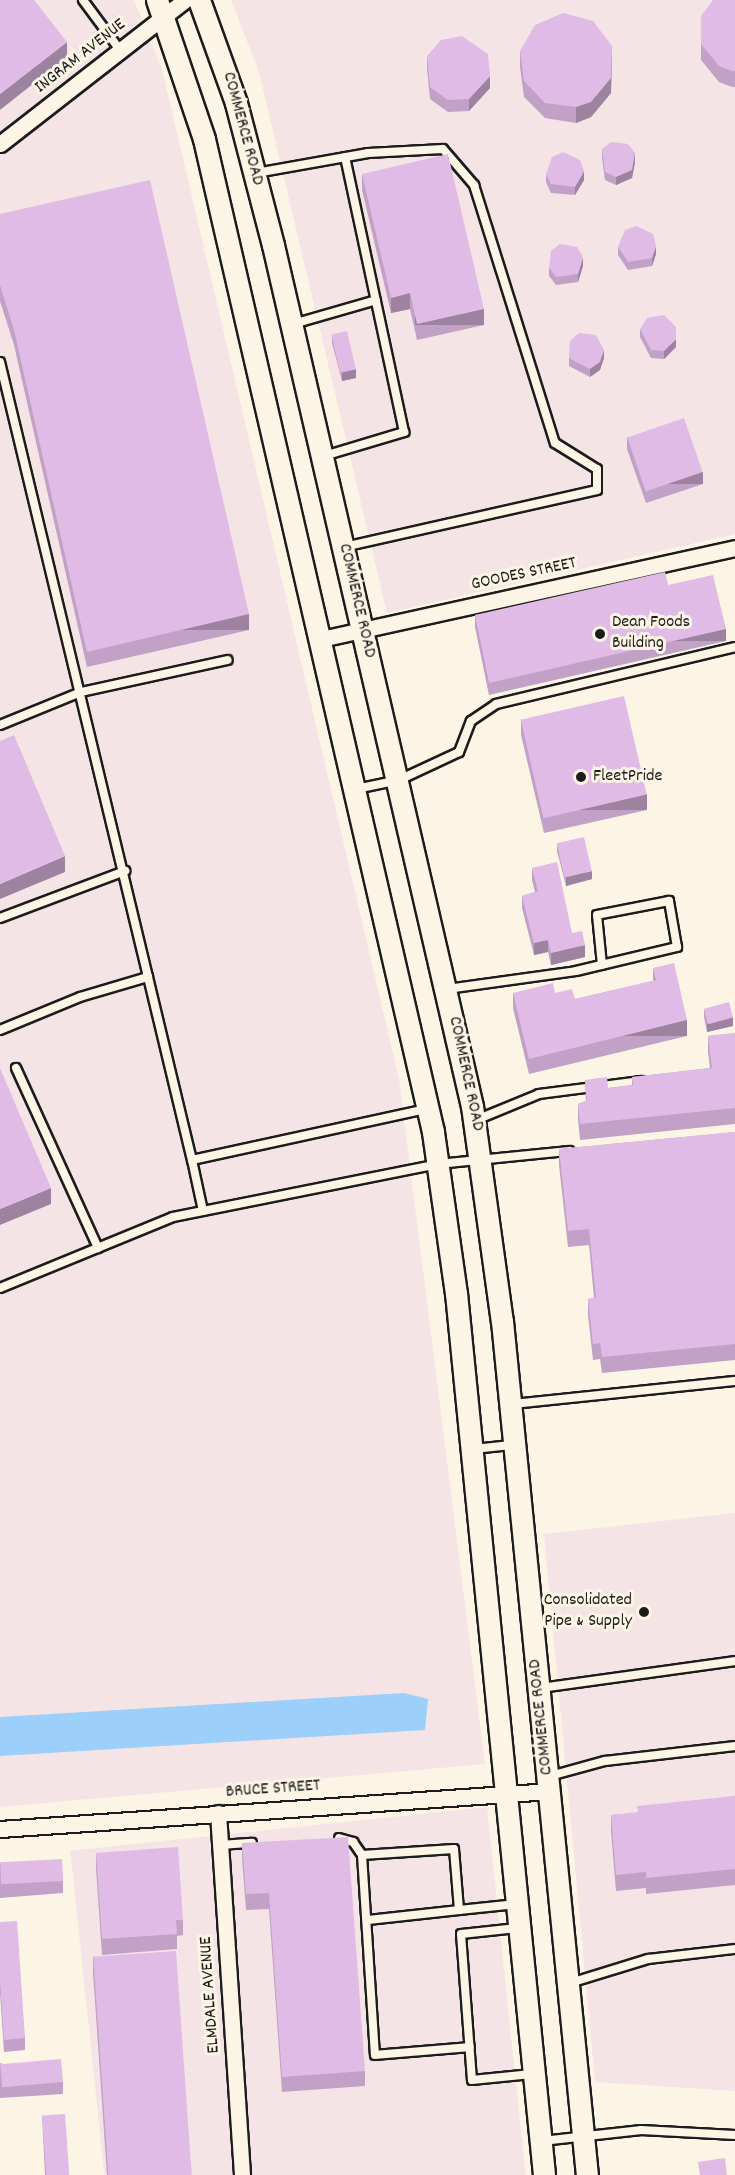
<!DOCTYPE html>
<html>
<head>
<meta charset="utf-8">
<style>
	body { margin:0 }
	#map { position:relative; width:735px; height:2175px; overflow:hidden; background:#fcf5e5; font-family:Dekko,sans-serif }
	div>[style] { position:absolute }
	[style*='--x'] { left:calc(var(--x)*1px); top:calc(var(--y)*1px); width:calc(var(--w)*1px); rotate:calc(var(--a)*1deg) }
	.built>* { inset:0; background:#f4e4e5; transform-origin:0 0 }
	.water>* { inset:0; background:#9ccff9 }
	.roads { filter:drop-shadow(2px 0 #1c1c1c) drop-shadow(-2px 0 #1c1c1c) drop-shadow(0 2px #1c1c1c) drop-shadow(0 -2px #1c1c1c) }
	.lane>* { height:8px; margin:-4px; padding:0 4px; transform-origin:4px; border-radius:4px; background:#fcf5e5 }
	.street>* { height:15px; margin:-7.5px; padding:0 7.5px; transform-origin:7.5px; border-radius:7.5px; background:#fcf5e5 }
	.secondary>* { height:21px; margin:-10.5px; padding:0 10.5px; transform-origin:10.5px; border-radius:10.5px; background:#fcf5e5 }
	.wall>* { inset:0; background:#c1a1c5 }
	.shaded-wall>* { inset:0; background:#9d83a0; transform-origin:0 0 }
	.building>* { inset:0; background:#e0bbe5; transform-origin:0 0 }
	.dots>* { width:16px; height:16px; translate:-50% -50%; box-sizing:border-box; border:3px solid #fcf5e5; border-radius:50% }
	span { translate:-50% -50%; white-space:nowrap; text-align:center; line-height:1.15; -webkit-text-stroke:6px #fcf5e5; paint-order:stroke }
	.street-label { font-size:18px; color:#1c1c1c }
	.poi-label { font-size:18px; color:#1c1c1c }
	.left { translate:0 -50%; text-align:left }
	.right { translate:-100% -50%; text-align:right }
</style>
</head>
<body>
<div id="map">
	<div class="built">
		<i style="clip-path:polygon(0 0,134px 0,162px 69px,399px 1079px,485px 1764px,0 1807px)"></i>
		<i style="clip-path:polygon(231px 0,735px 0,735px 534px,387px 613px,259px 72px)"></i>
		<i style="clip-path:polygon(735px 1513px,735px 2091px,595px 2082px,544px 1534px)"></i>
		<i style="left:487px;top:1807px;width:370px;height:419px;rotate:84deg"></i>
	</div>
	<div class="water">
		<i style="clip-path:polygon(404px 1693px,428px 1699px,425px 1730px,0 1756px,0 1717px)"></i>
	</div>
	<div class="roads">
		<div class="lane">
			<i style="--x:83;--y:0;--w:62;--a:53.5"></i>
			<i style="--x:256;--y:173;--w:114;--a:-10.1"></i>
			<i style="--x:368;--y:153;--w:75;--a:-3.1"></i>
			<i style="--x:443;--y:149;--w:48;--a:49.3"></i>
			<i style="--x:474;--y:185;--w:270;--a:72.6"></i>
			<i style="--x:555;--y:443;--w:49;--a:31.8"></i>
			<i style="--x:597;--y:469;--w:21;--a:90"></i>
			<i style="--x:597;--y:490;--w:259;--a:167.3"></i>
			<i style="--x:293;--y:324;--w:86;--a:-16.1"></i>
			<i style="--x:0;--y:362;--w:633;--a:76.47"></i>
			<i style="--x:324;--y:456;--w:84;--a:-16.7"></i>
			<i style="--x:404;--y:432;--w:281;--a:-102.1"></i>
			<i style="--x:0;--y:725;--w:87;--a:-22.2"></i>
			<i style="--x:81;--y:692;--w:150;--a:-12.3"></i>
			<i style="--x:356;--y:789;--w:44;--a:-11.8"></i>
			<i style="--x:399;--y:780;--w:66;--a:-25"></i>
			<i style="--x:459;--y:752;--w:33;--a:-69"></i>
			<i style="--x:471;--y:721;--w:30;--a:-34"></i>
			<i style="--x:496;--y:704;--w:246;--a:-13.4"></i>
			<i style="--x:0;--y:918;--w:134;--a:-20.6"></i>
			<i style="--x:447;--y:989;--w:130;--a:-7.9"></i>
			<i style="--x:576;--y:971;--w:104;--a:-13.4"></i>
			<i style="--x:677;--y:947;--w:47;--a:-99.9"></i>
			<i style="--x:669;--y:901;--w:73;--a:169"></i>
			<i style="--x:597;--y:915;--w:50;--a:84.3"></i>
			<i style="--x:0;--y:1030;--w:87;--a:-22.4"></i>
			<i style="--x:80;--y:997;--w:71;--a:-16.4"></i>
			<i style="--x:148;--y:977;--w:188;--a:76.5"></i>
			<i style="--x:192;--y:1160;--w:239;--a:-12.3"></i>
			<i style="--x:16;--y:1068;--w:198;--a:65.5"></i>
			<i style="--x:476;--y:1120;--w:68;--a:-22.4"></i>
			<i style="--x:539;--y:1094;--w:103;--a:-7.3"></i>
			<i style="--x:192;--y:1160;--w:52;--a:77.8"></i>
			<i style="--x:0;--y:1288;--w:187;--a:-22.3"></i>
			<i style="--x:173;--y:1217;--w:270;--a:-11.3"></i>
			<i style="--x:438;--y:1164;--w:132;--a:-5.7"></i>
			<i style="--x:512;--y:1404;--w:224;--a:-5.9"></i>
			<i style="--x:473;--y:1449;--w:39;--a:-6"></i>
			<i style="--x:541;--y:1688;--w:196;--a:-7.9"></i>
			<i style="--x:550;--y:1776;--w:57;--a:-15.3"></i>
			<i style="--x:605;--y:1761;--w:131;--a:-6.6"></i>
			<i style="--x:339;--y:1838;--w:15;--a:16"></i>
			<i style="--x:353;--y:1842;--w:16;--a:55"></i>
			<i style="--x:362;--y:1855;--w:200;--a:86.3"></i>
			<i style="--x:375;--y:2055;--w:95;--a:-4.8"></i>
			<i style="--x:220;--y:1845;--w:32;--a:-4"></i>
			<i style="--x:362;--y:1855;--w:92;--a:-3.7"></i>
			<i style="--x:454;--y:1849;--w:61;--a:85.3"></i>
			<i style="--x:459;--y:1910;--w:58;--a:-5.9"></i>
			<i style="--x:368;--y:1920;--w:92;--a:-6.3"></i>
			<i style="--x:517;--y:1928;--w:56;--a:173.9"></i>
			<i style="--x:461;--y:1934;--w:146;--a:85.7"></i>
			<i style="--x:472;--y:2080;--w:60;--a:-5.7"></i>
			<i style="--x:570;--y:1983;--w:82;--a:-17.1"></i>
			<i style="--x:648;--y:1959;--w:88;--a:-6.6"></i>
			<i style="--x:542;--y:2141;--w:100;--a:-6.3"></i>
			<i style="--x:641;--y:2130;--w:94;--a:3"></i>
		</div>
		<div class="street">
			<i style="--x:0;--y:144;--w:234;--a:-37.9"></i>
			<i style="--x:321;--y:639;--w:424;--a:-12.4"></i>
			<i style="--x:218;--y:1813;--w:363;--a:86.2"></i>
			<i style="--x:0;--y:1829;--w:551;--a:-3.95"></i>
		</div>
		<div class="secondary">
			<i style="--x:157;--y:0;--w:147;--a:71.3"></i>
			<i style="--x:204;--y:139;--w:1019;--a:77.01"></i>
			<i style="--x:433;--y:1132;--w:163;--a:81.9"></i>
			<i style="--x:456;--y:1293;--w:886;--a:84.3"></i>
			<i style="--x:199;--y:0;--w:109;--a:70.2"></i>
			<i style="--x:236;--y:103;--w:147;--a:75.4"></i>
			<i style="--x:273;--y:245;--w:884;--a:76.99"></i>
			<i style="--x:472;--y:1106;--w:217;--a:82.1"></i>
			<i style="--x:502;--y:1321;--w:858;--a:84.32"></i>
		</div>
	</div>
	<div class="wall">
		<i style="clip-path:polygon(735px 0,735px 87px,732px 87px,719px 82px,701px 60px,701px 16px)"></i>
		<i style="clip-path:polygon(520px 51px,612px 62px,611px 93px,591px 117px,576px 123px,545px 118px,524px 97px,520px 67px)"></i>
		<i style="clip-path:polygon(427px 56px,490px 88px,469px 111px,448px 112px,430px 99px,427px 68px)"></i>
		<i style="clip-path:polygon(602px 149px,635px 162px,632px 178px,616px 185px,605px 180px,602px 158px)"></i>
		<i style="clip-path:polygon(362px 174px,484px 325px,417px 340px,410px 309px,391px 313px,362px 190px)"></i>
		<i style="clip-path:polygon(546px 174px,584px 180px,575px 195px,551px 193px,546px 182px)"></i>
		<i style="clip-path:polygon(0 214px,249px 630px,87px 667px,14px 345px,0 301px)"></i>
		<i style="clip-path:polygon(618px 247px,656px 254px,652px 266px,628px 270px,618px 255px)"></i>
		<i style="clip-path:polygon(583px 266px,578px 282px,556px 285px,549px 276px,549px 268px)"></i>
		<i style="clip-path:polygon(640px 329px,676px 347px,664px 359px,651px 358px,640px 337px)"></i>
		<i style="clip-path:polygon(332px 335px,356px 378px,342px 381px,332px 343px)"></i>
		<i style="clip-path:polygon(569px 358px,604px 358px,600px 370px,590px 377px,569px 366px)"></i>
		<i style="clip-path:polygon(627px 437px,703px 484px,646px 503px,627px 449px)"></i>
		<i style="clip-path:polygon(668px 585px,726px 641px,489px 695px,475px 627px,475px 615px)"></i>
		<i style="clip-path:polygon(521px 719px,647px 810px,544px 833px,521px 735px)"></i>
		<i style="clip-path:polygon(557px 843px,592px 879px,566px 886px,557px 851px)"></i>
		<i style="clip-path:polygon(532px 868px,572px 933px,585px 957px,551px 965px,548px 952px,534px 955px,522px 908px,522px 896px,535px 892px,532px 880px)"></i>
		<i style="clip-path:polygon(653px 968px,687px 1036px,529px 1074px,513px 1008px,513px 993px,555px 993px,575px 999px,653px 981px)"></i>
		<i style="clip-path:polygon(704px 1009px,733px 1026px,707px 1032px,704px 1017px)"></i>
		<i style="clip-path:polygon(735px 1033px,735px 1124px,580px 1140px,578px 1119px,578px 1104px,586px 1101px,585px 1080px,608px 1088px,632px 1085px,632px 1077px,710px 1068px,708px 1052px,708px 1036px)"></i>
		<i style="clip-path:polygon(735px 1132px,735px 1360px,602px 1373px,600px 1359px,593px 1360px,588px 1315px,588px 1299px,594px 1298px,589px 1245px,568px 1247px,559px 1165px,559px 1149px)"></i>
		<i style="clip-path:polygon(735px 1796px,735px 1885px,646px 1894px,646px 1888px,616px 1891px,611px 1831px,611px 1815px,637px 1813px)"></i>
		<i style="clip-path:polygon(242px 1843px,365px 2071px,365px 2086px,282px 2092px,269px 1909px,246px 1910px,242px 1858px)"></i>
		<i style="clip-path:polygon(96px 1853px,183px 1920px,183px 1935px,177px 1936px,177px 1949px,102px 1955px,96px 1869px)"></i>
		<i style="clip-path:polygon(0 1863px,63px 1881px,63px 1893px,0 1898px)"></i>
		<i style="clip-path:polygon(0 1922px,25px 2038px,25px 2050px,4px 2052px,0 1993px)"></i>
		<i style="clip-path:polygon(93px 1956px,191px 2175px,107px 2175px,93px 1972px)"></i>
		<i style="clip-path:polygon(0 2063px,63px 2082px,63px 2094px,0 2098px)"></i>
		<i style="clip-path:polygon(42px 2115px,69px 2175px,45px 2175px)"></i>
	</div>
	<div class="shaded-wall">
		<i style="clip-path:polygon(67px 42px,67px 57px,0 110px,0 94px)"></i>
		<i style="clip-path:polygon(612px 46px,611px 93px,591px 117px,576px 123px,576px 107px)"></i>
		<i style="clip-path:polygon(490px 76px,490px 88px,469px 111px,469px 99px)"></i>
		<i style="clip-path:polygon(635px 153px,635px 162px,632px 178px,616px 185px,616px 177px)"></i>
		<i style="clip-path:polygon(584px 171px,584px 180px,575px 195px,575px 187px)"></i>
		<i style="clip-path:polygon(656px 246px,656px 254px,652px 266px,652px 258px)"></i>
		<i style="clip-path:polygon(583px 257px,583px 266px,578px 282px,578px 274px)"></i>
		<i style="clip-path:polygon(410px 293px,410px 309px,391px 313px,391px 298px)"></i>
		<i style="left:484px;top:309px;width:16px;height:69px;rotate:90deg"></i>
		<i style="clip-path:polygon(676px 339px,676px 347px,664px 359px,664px 351px)"></i>
		<i style="clip-path:polygon(604px 350px,604px 358px,600px 370px,590px 377px,590px 369px)"></i>
		<i style="clip-path:polygon(356px 369px,356px 378px,342px 381px,342px 373px)"></i>
		<i style="left:703px;top:472px;width:12px;height:60px;rotate:90deg"></i>
		<i style="left:249px;top:614px;width:16px;height:166px;rotate:90deg"></i>
		<i style="left:726px;top:629px;width:12px;height:243px;rotate:90deg"></i>
		<i style="left:647px;top:794px;width:16px;height:106px;rotate:90deg"></i>
		<i style="clip-path:polygon(65px 856px,65px 872px,0 899px,0 884px)"></i>
		<i style="clip-path:polygon(592px 871px,592px 879px,566px 886px,566px 877px)"></i>
		<i style="clip-path:polygon(548px 940px,548px 952px,534px 955px,534px 943px)"></i>
		<i style="clip-path:polygon(585px 945px,585px 957px,551px 965px,551px 953px)"></i>
		<i style="clip-path:polygon(733px 1017px,733px 1026px,707px 1032px,707px 1023px)"></i>
		<i style="left:687px;top:1020px;width:16px;height:163px;rotate:90deg"></i>
		<i style="clip-path:polygon(51px 1188px,51px 1204px,0 1225px,0 1209px)"></i>
	</div>
	<div class="building">
		<i style="clip-path:polygon(0 0,18px 0,0 14px)"></i>
		<i style="clip-path:polygon(18px 0,34px 0,67px 42px,0 94px,0 14px)"></i>
		<i style="clip-path:polygon(713px 0,735px 0,735px 71px,732px 71px,719px 66px,701px 44px,701px 16px)"></i>
		<i style="clip-path:polygon(563px 13px,593px 21px,612px 46px,611px 78px,591px 102px,576px 107px,545px 103px,524px 81px,520px 51px,535px 25px)"></i>
		<i style="clip-path:polygon(462px 36px,488px 54px,490px 76px,469px 99px,448px 100px,430px 87px,427px 56px,441px 40px)"></i>
		<i style="clip-path:polygon(611px 142px,628px 144px,635px 153px,632px 170px,616px 177px,605px 172px,602px 149px)"></i>
		<i style="clip-path:polygon(563px 152px,580px 160px,584px 171px,575px 187px,551px 184px,546px 174px,552px 157px)"></i>
		<i style="clip-path:polygon(448px 154px,484px 309px,417px 324px,410px 293px,391px 298px,362px 174px)"></i>
		<i style="clip-path:polygon(150px 180px,249px 614px,87px 652px,14px 330px,0 285px,0 214px)"></i>
		<i style="clip-path:polygon(636px 226px,653px 234px,656px 246px,652px 258px,628px 262px,618px 247px,625px 230px)"></i>
		<i style="clip-path:polygon(560px 244px,577px 247px,583px 257px,578px 274px,556px 277px,549px 268px,551px 251px)"></i>
		<i style="clip-path:polygon(664px 315px,676px 327px,676px 339px,664px 351px,651px 350px,640px 329px,647px 318px)"></i>
		<i style="left:347px;top:331px;width:39px;height:16px;rotate:77deg"></i>
		<i style="clip-path:polygon(579px 333px,596px 335px,604px 350px,600px 362px,590px 369px,569px 358px,570px 341px)"></i>
		<i style="left:684px;top:418px;width:57px;height:60px;rotate:71deg"></i>
		<i style="clip-path:polygon(665px 572px,668px 585px,713px 575px,726px 629px,489px 683px,475px 615px)"></i>
		<i style="left:624px;top:696px;width:101px;height:106px;rotate:77deg"></i>
		<i style="clip-path:polygon(14px 735px,65px 856px,0 884px,0 741px)"></i>
		<i style="left:584px;top:837px;width:35px;height:28px;rotate:77deg"></i>
		<i style="clip-path:polygon(557px 862px,572px 933px,582px 931px,585px 945px,551px 953px,548px 940px,534px 943px,522px 896px,538px 891px,532px 868px)"></i>
		<i style="clip-path:polygon(674px 963px,687px 1020px,529px 1059px,513px 993px,553px 983px,555px 993px,572px 989px,575px 999px,656px 980px,653px 968px)"></i>
		<i style="left:729px;top:1002px;width:16px;height:26px;rotate:75deg"></i>
		<i style="clip-path:polygon(735px 1033px,735px 1108px,580px 1124px,578px 1104px,587px 1100px,585px 1080px,607px 1077px,608px 1088px,633px 1085px,632px 1077px,712px 1068px,708px 1036px)"></i>
		<i style="clip-path:polygon(0 1068px,51px 1188px,0 1209px)"></i>
		<i style="clip-path:polygon(735px 1132px,735px 1344px,602px 1357px,600px 1343px,593px 1344px,588px 1299px,596px 1298px,589px 1229px,568px 1231px,559px 1149px)"></i>
		<i style="clip-path:polygon(735px 1796px,735px 1869px,646px 1878px,646px 1872px,616px 1875px,611px 1815px,638px 1812px,637px 1806px)"></i>
		<i style="clip-path:polygon(348px 1837px,365px 2071px,282px 2077px,269px 1893px,246px 1894px,242px 1843px)"></i>
		<i style="clip-path:polygon(178px 1847px,183px 1920px,176px 1920px,177px 1934px,102px 1939px,96px 1853px)"></i>
		<i style="left:62px;top:1859px;width:22px;height:62px;rotate:87deg"></i>
		<i style="clip-path:polygon(17px 1921px,25px 2038px,4px 2040px,0 1981px,0 1922px)"></i>
		<i style="left:176px;top:1951px;width:225px;height:83px;rotate:86deg"></i>
		<i style="left:61px;top:2059px;width:23px;height:61px;rotate:85deg"></i>
		<i style="left:65px;top:2114px;width:61px;height:23px;rotate:86deg"></i>
		<i style="clip-path:polygon(725px 2158px,727px 2175px,700px 2175px,698px 2162px)"></i>
	</div>
	<div class="dots">
		<i style="left:600px;top:634px;background:#1c1c1c"></i>
		<i style="left:581px;top:777px;background:#1c1c1c"></i>
		<i style="left:644px;top:1612px;background:#1c1c1c"></i>
	</div>
	<div class="street-label">
		<span style="left:81px;top:57px;rotate:-38deg">INGRAM AVENUE</span>
		<span style="left:242px;top:129px;rotate:75deg">COMMERCE ROAD</span>
		<span style="left:524px;top:575px;rotate:-12deg">GOODES STREET</span>
		<span style="left:356px;top:601px;rotate:77deg">COMMERCE ROAD</span>
		<span style="left:465px;top:1074px;rotate:78deg">COMMERCE ROAD</span>
		<span style="left:542px;top:1717px;rotate:-96deg">COMMERCE ROAD</span>
		<span style="left:273px;top:1790px;rotate:-4deg">BRUCE STREET</span>
		<span style="left:211px;top:1995px;rotate:-94deg">ELMDALE AVENUE</span>
	</div>
	<div class="poi-label">
		<span class="left" style="left:612px;top:634px">Dean Foods<br>Building</span>
		<span class="left" style="left:593px;top:777px">FleetPride</span>
		<span class="right" style="left:632px;top:1612px">Consolidated<br>Pipe &amp; Supply</span>
	</div>
</div>
</body>
</html>
